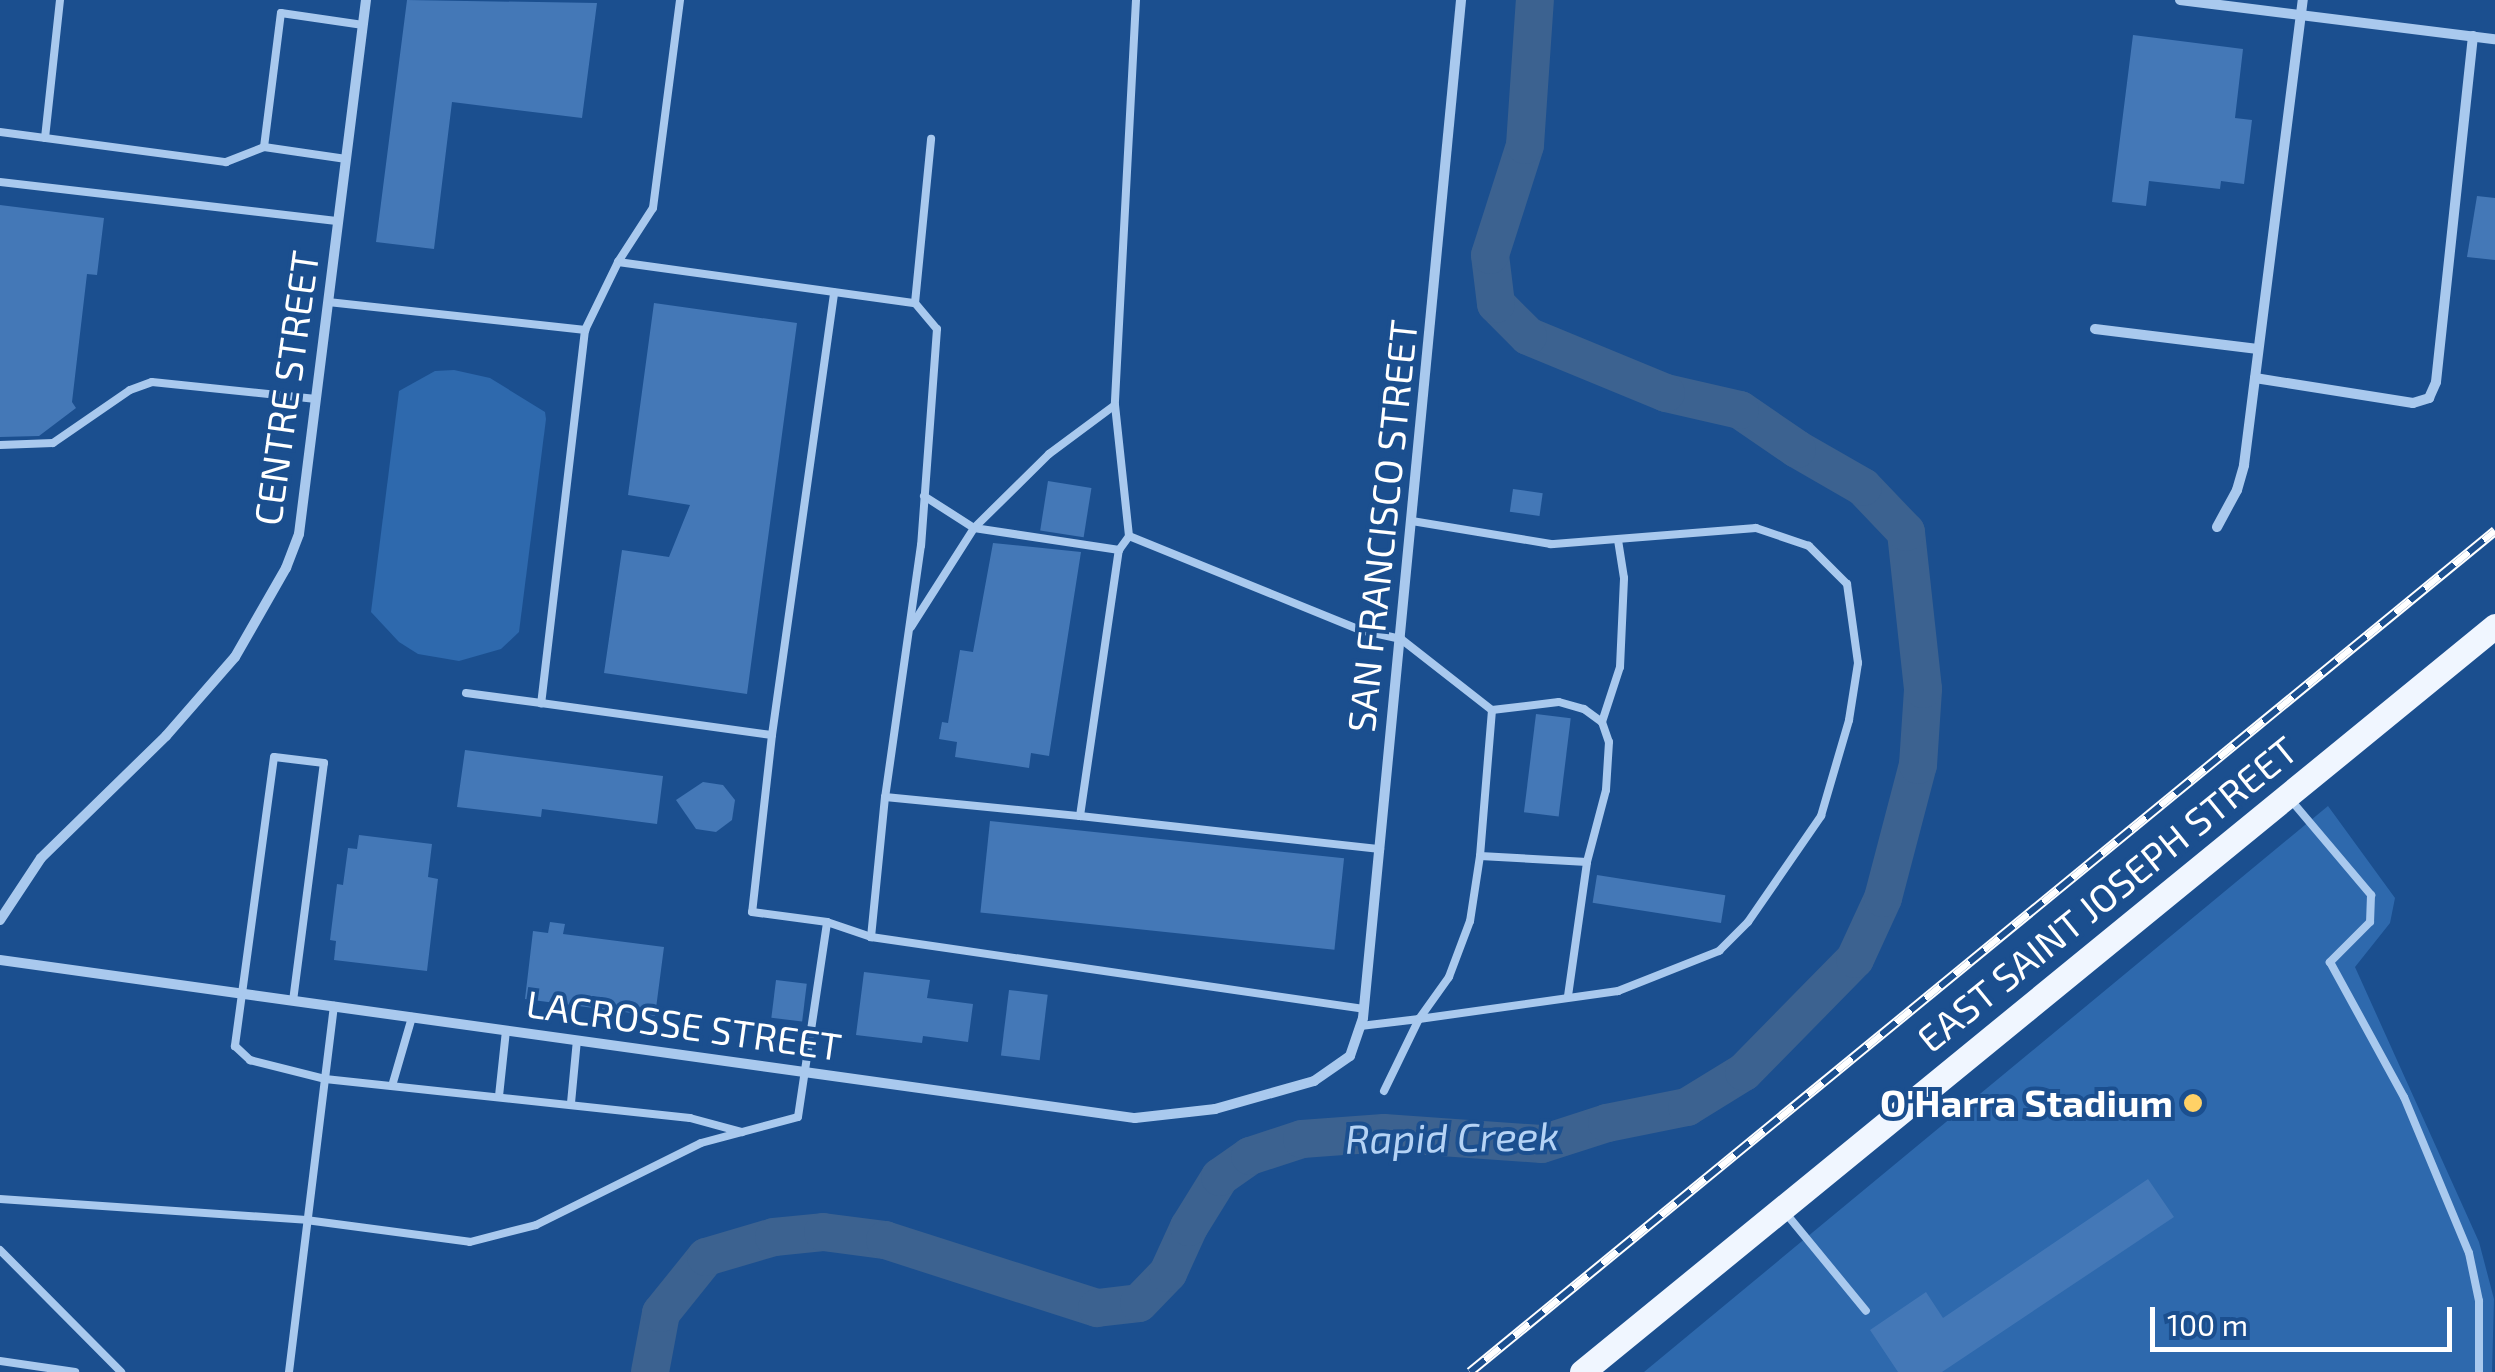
<!DOCTYPE html>
<html>
<head>
<meta charset="utf-8">
<style>
	body { margin:0 }
	#map { position:relative; width:2495px; height:1372px; overflow:hidden; background:#1b4f8f; font-family:"Exo 2",sans-serif }
	div>[style] { position:absolute }
	[style*='--x'] { left:calc(var(--x)*1px); top:calc(var(--y)*1px); width:calc(var(--w)*1px); rotate:calc(var(--a)*1deg) }
	.green>* { inset:0; background:#2e69ad }
	.river>* { height:38px; margin:-19px; padding:0 19px; transform-origin:19px; border-radius:19px; background:#3c6290 }
	.building>* { inset:0; background:#4478b7; transform-origin:0 0 }
	.lane>* { height:8px; margin:-4px; padding:0 4px; transform-origin:4px; border-radius:4px; background:#a9c9ee }
	.street>* { height:10px; margin:-5px; padding:0 5px; transform-origin:5px; border-radius:5px; background:#a9c9ee }
	.primary>* { height:25px; margin:-12.5px; padding:0 12.5px; transform-origin:12.5px; border-radius:12.5px; background:#f0f6ff }
	.rail>* { height:10px; margin-top:-5px; transform-origin:0; background:repeating-linear-gradient(90deg,#1b4f8f 0 19px,#fff 0 38px); box-sizing:border-box; border-block:2px solid #fff }
	.dots>* { width:28px; height:28px; translate:-50% -50%; box-sizing:border-box; border:5px solid #1b4f8f; border-radius:50% }
	span { translate:-50% -50%; white-space:nowrap; text-align:center; line-height:1.15; -webkit-text-stroke:8px #1b4f8f; paint-order:stroke }
	.street-label { font-size:38px; color:#fff }
	.poi-label { font-size:38px; color:#fff; font-weight:700 }
	.right { translate:-100% -50%; text-align:right }
	.water-label { font-size:40px; color:#b5d3f5; font-style:italic }
	.scale { position:absolute; left:2150px; top:1307px; width:302px; height:45px; box-sizing:border-box; border:5px solid #fff; border-top:0; padding-left:12px; font-size:30px; line-height:35px; white-space:nowrap; color:#fff; -webkit-text-stroke:8px #1b4f8f; paint-order:stroke }
</style>
</head>
<body>
<div id="map">
	<div class="green">
		<i style="clip-path:polygon(454px 370px,490px 378px,545px 412px,546px 419px,519px 632px,501px 649px,459px 661px,418px 654px,399px 642px,371px 612px,399px 391px,435px 371px)"></i>
		<i style="clip-path:polygon(2328px 806px,2395px 898px,2390px 923px,2355px 967px,2479px 1242px,2494px 1299px,2492px 1372px,1644px 1372px)"></i>
	</div>
	<div class="river">
		<i style="--x:650;--y:1372;--w:60;--a:-79.4"></i>
		<i style="--x:661;--y:1313;--w:72;--a:-51.2"></i>
		<i style="--x:706;--y:1257;--w:71;--a:-16.4"></i>
		<i style="--x:774;--y:1237;--w:49;--a:-5.8"></i>
		<i style="--x:823;--y:1232;--w:63;--a:7.4"></i>
		<i style="--x:885;--y:1240;--w:223;--a:17.8"></i>
		<i style="--x:1097;--y:1308;--w:42;--a:-6.8"></i>
		<i style="--x:1139;--y:1303;--w:42;--a:-46"></i>
		<i style="--x:1168;--y:1273;--w:51;--a:-65.5"></i>
		<i style="--x:1189;--y:1227;--w:59;--a:-58.2"></i>
		<i style="--x:1220;--y:1177;--w:37;--a:-35"></i>
		<i style="--x:1250;--y:1156;--w:55;--a:-18.1"></i>
		<i style="--x:1302;--y:1139;--w:82;--a:-4.2"></i>
		<i style="--x:1384;--y:1133;--w:158;--a:4"></i>
		<i style="--x:1542;--y:1144;--w:68;--a:-17.9"></i>
		<i style="--x:1607;--y:1123;--w:82;--a:-11.3"></i>
		<i style="--x:1687;--y:1107;--w:67;--a:-31.6"></i>
		<i style="--x:1744;--y:1072;--w:158;--a:-45.5"></i>
		<i style="--x:1855;--y:959;--w:67;--a:-65.3"></i>
		<i style="--x:1883;--y:898;--w:138;--a:-75.3"></i>
		<i style="--x:1918;--y:765;--w:76;--a:-86.2"></i>
		<i style="--x:1923;--y:689;--w:158;--a:-96.2"></i>
		<i style="--x:1906;--y:532;--w:62;--a:-133.7"></i>
		<i style="--x:1863;--y:487;--w:76;--a:-150.1"></i>
		<i style="--x:1797;--y:449;--w:69;--a:-145.6"></i>
		<i style="--x:1740;--y:410;--w:76;--a:-167.1"></i>
		<i style="--x:1666;--y:393;--w:149;--a:-157.6"></i>
		<i style="--x:1528;--y:336;--w:45;--a:-135"></i>
		<i style="--x:1496;--y:304;--w:49;--a:-97"></i>
		<i style="--x:1490;--y:255;--w:115;--a:-72.3"></i>
		<i style="--x:1525;--y:145;--w:145;--a:-86.1"></i>
	</div>
	<div class="building">
		<i style="clip-path:polygon(407px 0,597px 3px,582px 118px,452px 102px,434px 249px,376px 242px)"></i>
		<i style="clip-path:polygon(2133px 35px,2243px 49px,2235px 118px,2252px 120px,2244px 184px,2221px 181px,2220px 189px,2149px 181px,2146px 206px,2112px 202px)"></i>
		<i style="clip-path:polygon(2477px 196px,2495px 198px,2495px 260px,2467px 257px)"></i>
		<i style="clip-path:polygon(0 205px,104px 218px,97px 275px,87px 274px,72px 402px,76px 408px,39px 436px,0 437px)"></i>
		<i style="clip-path:polygon(654px 303px,797px 323px,747px 694px,604px 673px,622px 550px,669px 557px,690px 505px,628px 495px)"></i>
		<i style="left:1048px;top:481px;width:44px;height:50px;rotate:9deg"></i>
		<i style="left:1513px;top:489px;width:30px;height:23px;rotate:8deg"></i>
		<i style="clip-path:polygon(993px 543px,1081px 552px,1049px 756px,1031px 753px,1029px 768px,955px 757px,957px 742px,939px 739px,942px 722px,948px 723px,960px 650px,973px 652px)"></i>
		<i style="left:1536px;top:714px;width:35px;height:99px;rotate:7deg"></i>
		<i style="clip-path:polygon(465px 750px,663px 776px,657px 824px,542px 809px,541px 817px,457px 807px)"></i>
		<i style="clip-path:polygon(703px 782px,723px 785px,735px 800px,732px 820px,716px 832px,696px 829px,676px 800px)"></i>
		<i style="left:990px;top:821px;width:356px;height:92px;rotate:6deg"></i>
		<i style="clip-path:polygon(359px 835px,432px 844px,428px 877px,438px 879px,427px 971px,334px 960px,336px 941px,330px 940px,337px 884px,343px 885px,348px 848px,357px 849px)"></i>
		<i style="left:1597px;top:875px;width:130px;height:28px;rotate:9deg"></i>
		<i style="clip-path:polygon(550px 922px,565px 924px,563px 934px,664px 947px,655px 1016px,525px 999px,533px 931px,548px 933px)"></i>
		<i style="clip-path:polygon(864px 972px,930px 980px,927px 998px,973px 1004px,968px 1042px,923px 1036px,922px 1043px,856px 1035px)"></i>
		<i style="left:776px;top:980px;width:31px;height:38px;rotate:7deg"></i>
		<i style="left:1009px;top:990px;width:39px;height:66px;rotate:7deg"></i>
		<i style="clip-path:polygon(2148px 1179px,2174px 1217px,1942px 1372px,1898px 1372px,1870px 1330px,1926px 1292px,1943px 1318px)"></i>
	</div>
	<div class="lane">
		<i style="--x:1136;--y:0;--w:406;--a:93"></i>
		<i style="--x:1115;--y:405;--w:132;--a:83.9"></i>
		<i style="--x:1129;--y:536;--w:249;--a:22.1"></i>
		<i style="--x:1360;--y:630;--w:42;--a:12.4"></i>
		<i style="--x:1401;--y:639;--w:115;--a:38"></i>
		<i style="--x:1492;--y:710;--w:67;--a:-6.8"></i>
		<i style="--x:1559;--y:702;--w:26;--a:16"></i>
		<i style="--x:1584;--y:709;--w:22;--a:36"></i>
		<i style="--x:1602;--y:722;--w:21;--a:71"></i>
		<i style="--x:1609;--y:742;--w:48;--a:93.6"></i>
		<i style="--x:1606;--y:790;--w:74;--a:104.8"></i>
		<i style="--x:1587;--y:862;--w:107;--a:-176.8"></i>
		<i style="--x:1480;--y:856;--w:66;--a:98.7"></i>
		<i style="--x:1470;--y:921;--w:60;--a:110.6"></i>
		<i style="--x:1449;--y:977;--w:52;--a:125.5"></i>
		<i style="--x:1419;--y:1019;--w:59;--a:173.2"></i>
		<i style="--x:0;--y:132;--w:228;--a:7.6"></i>
		<i style="--x:226;--y:162;--w:41;--a:-21.5"></i>
		<i style="--x:264;--y:147;--w:83;--a:8.3"></i>
		<i style="--x:45;--y:138;--w:139;--a:-83.8"></i>
		<i style="--x:264;--y:147;--w:135;--a:-82.8"></i>
		<i style="--x:281;--y:13;--w:83;--a:8.3"></i>
		<i style="--x:0;--y:182;--w:341;--a:6.6"></i>
		<i style="--x:618;--y:262;--w:300;--a:7.9"></i>
		<i style="--x:915;--y:303;--w:34;--a:50"></i>
		<i style="--x:937;--y:329;--w:217;--a:94.2"></i>
		<i style="--x:921;--y:545;--w:255;--a:98.1"></i>
		<i style="--x:885;--y:797;--w:141;--a:95.7"></i>
		<i style="--x:328;--y:302;--w:259;--a:6.2"></i>
		<i style="--x:585;--y:330;--w:76;--a:-64.1"></i>
		<i style="--x:618;--y:262;--w:64;--a:-57.1"></i>
		<i style="--x:653;--y:208;--w:210;--a:-82.6"></i>
		<i style="--x:915;--y:303;--w:165;--a:-84.4"></i>
		<i style="--x:585;--y:330;--w:376;--a:96.7"></i>
		<i style="--x:541;--y:703;--w:233;--a:7.9"></i>
		<i style="--x:772;--y:735;--w:178;--a:96.4"></i>
		<i style="--x:752;--y:912;--w:76;--a:7.6"></i>
		<i style="--x:827;--y:922;--w:46;--a:18.8"></i>
		<i style="--x:871;--y:937;--w:498;--a:8.3"></i>
		<i style="--x:0;--y:445;--w:53;--a:-2.2"></i>
		<i style="--x:53;--y:443;--w:93;--a:-34.5"></i>
		<i style="--x:130;--y:390;--w:23;--a:-20"></i>
		<i style="--x:152;--y:382;--w:165;--a:5.9"></i>
		<i style="--x:924;--y:496;--w:59;--a:32.6"></i>
		<i style="--x:974;--y:528;--w:147;--a:8.6"></i>
		<i style="--x:911;--y:627;--w:117;--a:-57.5"></i>
		<i style="--x:974;--y:528;--w:105;--a:-44.6"></i>
		<i style="--x:1049;--y:454;--w:82;--a:-36.6"></i>
		<i style="--x:466;--y:693;--w:76;--a:7.6"></i>
		<i style="--x:1602;--y:722;--w:58;--a:-71.9"></i>
		<i style="--x:1620;--y:667;--w:89;--a:-87.4"></i>
		<i style="--x:1624;--y:578;--w:38;--a:-99"></i>
		<i style="--x:772;--y:735;--w:447;--a:-82"></i>
		<i style="--x:885;--y:797;--w:196;--a:5.6"></i>
		<i style="--x:1080;--y:816;--w:269;--a:-81.7"></i>
		<i style="--x:1119;--y:550;--w:17;--a:-54"></i>
		<i style="--x:2290;--y:799;--w:126;--a:49.8"></i>
		<i style="--x:2371;--y:895;--w:27;--a:92"></i>
		<i style="--x:2370;--y:922;--w:57;--a:135"></i>
		<i style="--x:2330;--y:962;--w:154;--a:61.3"></i>
		<i style="--x:2404;--y:1097;--w:169;--a:67.4"></i>
		<i style="--x:2469;--y:1253;--w:49;--a:78.2"></i>
		<i style="--x:2479;--y:1301;--w:71;--a:90"></i>
		<i style="--x:1080;--y:816;--w:302;--a:6.3"></i>
		<i style="--x:1480;--y:856;--w:146;--a:-85.3"></i>
		<i style="--x:1568;--y:996;--w:135;--a:-81.9"></i>
		<i style="--x:293;--y:1001;--w:240;--a:-82.6"></i>
		<i style="--x:324;--y:763;--w:50;--a:-173.2"></i>
		<i style="--x:274;--y:757;--w:292;--a:97.7"></i>
		<i style="--x:235;--y:1046;--w:21;--a:43"></i>
		<i style="--x:250;--y:1060;--w:77;--a:14.2"></i>
		<i style="--x:325;--y:1079;--w:367;--a:6.1"></i>
		<i style="--x:690;--y:1118;--w:54;--a:15.1"></i>
		<i style="--x:392;--y:1086;--w:72;--a:-73.8"></i>
		<i style="--x:1384;--y:1091;--w:80;--a:-64.1"></i>
		<i style="--x:1419;--y:1019;--w:201;--a:-8"></i>
		<i style="--x:1618;--y:991;--w:109;--a:-21.6"></i>
		<i style="--x:1719;--y:951;--w:41;--a:-45"></i>
		<i style="--x:1748;--y:922;--w:129;--a:-55.4"></i>
		<i style="--x:1821;--y:816;--w:100;--a:-73.7"></i>
		<i style="--x:1849;--y:720;--w:58;--a:-81"></i>
		<i style="--x:1858;--y:663;--w:80;--a:-97.9"></i>
		<i style="--x:1847;--y:584;--w:54;--a:-135"></i>
		<i style="--x:1809;--y:546;--w:56;--a:-161.2"></i>
		<i style="--x:1756;--y:528;--w:206;--a:175.5"></i>
		<i style="--x:1551;--y:544;--w:141;--a:-170.6"></i>
		<i style="--x:499;--y:1096;--w:66;--a:-83.9"></i>
		<i style="--x:571;--y:1103;--w:63;--a:-84.6"></i>
		<i style="--x:0;--y:1199;--w:307;--a:3.9"></i>
		<i style="--x:306;--y:1220;--w:165;--a:7.6"></i>
		<i style="--x:470;--y:1242;--w:68;--a:-14.4"></i>
		<i style="--x:536;--y:1225;--w:184;--a:-26.4"></i>
		<i style="--x:701;--y:1143;--w:100;--a:-15"></i>
		<i style="--x:798;--y:1117;--w:197;--a:-81.5"></i>
		<i style="--x:1784;--y:1211;--w:129;--a:50.6"></i>
		<i style="--x:0;--y:1250;--w:172;--a:45.2"></i>
		<i style="--x:0;--y:1361;--w:76;--a:8.3"></i>
		<i style="--x:289;--y:1372;--w:369;--a:-83"></i>
	</div>
	<div class="street">
		<i style="--x:2180;--y:0;--w:317;--a:7.1"></i>
		<i style="--x:2095;--y:329;--w:164;--a:7"></i>
		<i style="--x:2255;--y:378;--w:160;--a:9"></i>
		<i style="--x:2413;--y:403;--w:17;--a:-17"></i>
		<i style="--x:2429;--y:398;--w:17;--a:-66"></i>
		<i style="--x:2436;--y:382;--w:348;--a:-83.9"></i>
		<i style="--x:2217;--y:527;--w:42;--a:-61.6"></i>
		<i style="--x:2237;--y:490;--w:26;--a:-74"></i>
		<i style="--x:2244;--y:465;--w:469;--a:-82.8"></i>
		<i style="--x:0;--y:920;--w:74;--a:-56.5"></i>
		<i style="--x:41;--y:858;--w:175;--a:-44.3"></i>
		<i style="--x:166;--y:736;--w:105;--a:-48.9"></i>
		<i style="--x:235;--y:657;--w:103;--a:-60.2"></i>
		<i style="--x:286;--y:568;--w:36;--a:-69"></i>
		<i style="--x:299;--y:534;--w:538;--a:-82.85"></i>
		<i style="--x:0;--y:960;--w:1146;--a:7.93"></i>
		<i style="--x:1135;--y:1118;--w:81;--a:-6.4"></i>
		<i style="--x:1215;--y:1109;--w:103;--a:-15.8"></i>
		<i style="--x:1314;--y:1081;--w:44;--a:-34.8"></i>
		<i style="--x:1350;--y:1056;--w:40;--a:-71.1"></i>
		<i style="--x:1363;--y:1018;--w:1023;--a:-84.5"></i>
	</div>
	<div class="primary">
		<i style="--x:1582;--y:1372;--w:1179;--a:-39.25"></i>
	</div>
	<div class="rail">
		<i style="--x:1470;--y:1372;--w:1326;--a:-39.37"></i>
	</div>
	<div class="dots">
		<i style="left:2193px;top:1103px;background:#ffd166"></i>
	</div>
	<div class="street-label">
		<span style="left:286px;top:388px;rotate:-82deg">CENTRE STREET</span>
		<span style="left:1382px;top:526px;rotate:-84deg">SAN FRANCISCO STREET</span>
		<span style="left:2107px;top:894px;rotate:-39deg">EAST SAINT JOSEPH STREET</span>
		<span style="left:684px;top:1025px;rotate:8deg">LACROSSE STREET</span>
	</div>
	<div class="poi-label">
		<span class="right" style="left:2173px;top:1103px">O'Harra Stadium</span>
	</div>
	<div class="water-label">
		<span style="left:1452px;top:1136px;rotate:-1deg">Rapid Creek</span>
	</div>
	<div class="scale">100 m</div>
</div>
</body>
</html>
